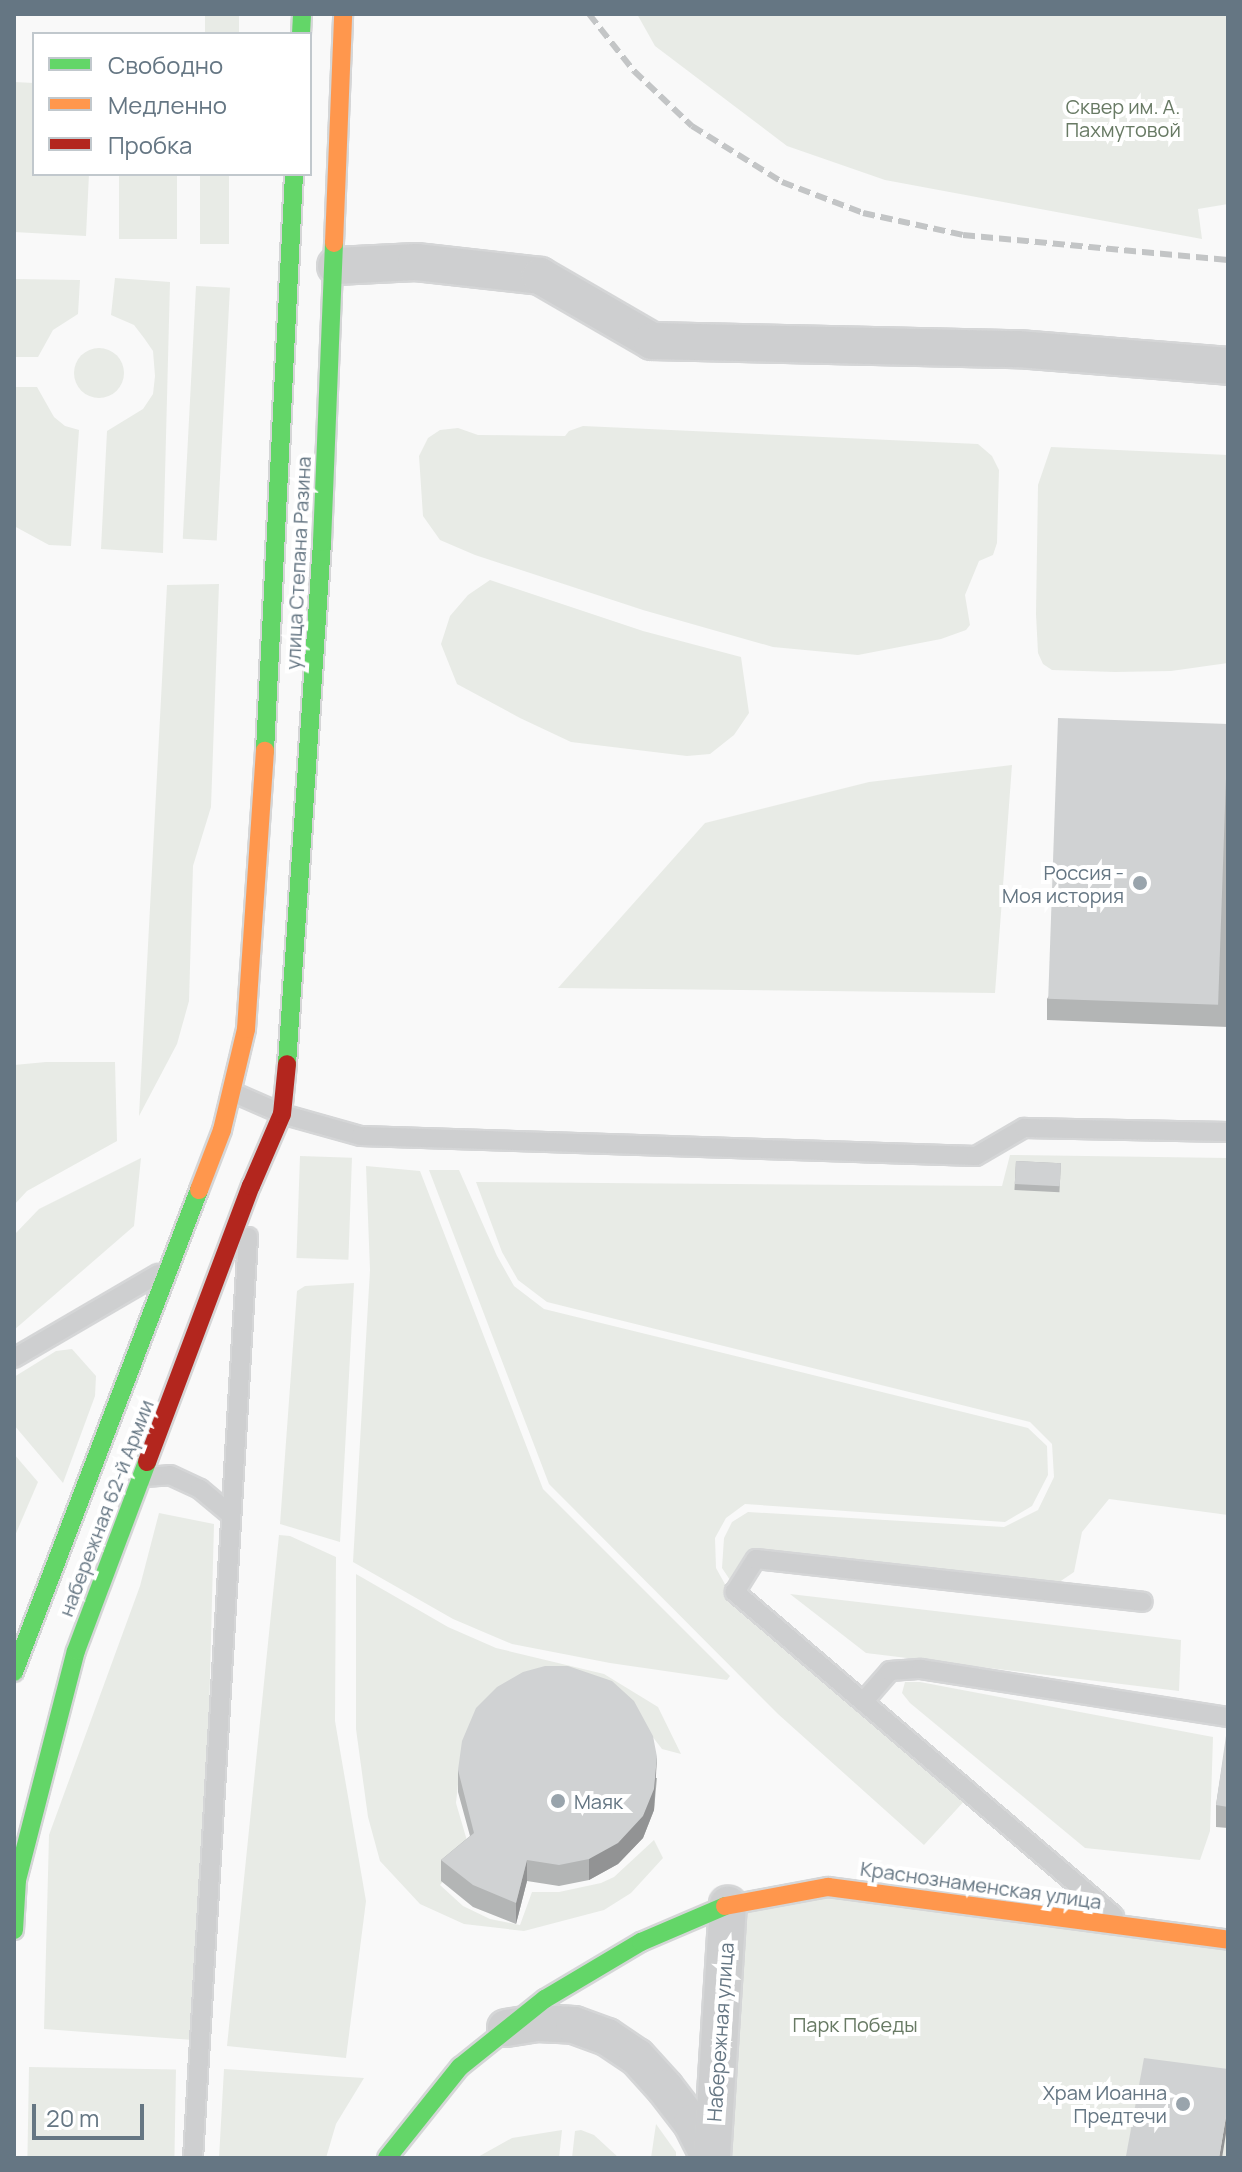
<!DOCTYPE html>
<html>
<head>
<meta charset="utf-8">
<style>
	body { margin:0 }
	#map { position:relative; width:1242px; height:2172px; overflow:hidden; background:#f9f9f9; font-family:Manrope,sans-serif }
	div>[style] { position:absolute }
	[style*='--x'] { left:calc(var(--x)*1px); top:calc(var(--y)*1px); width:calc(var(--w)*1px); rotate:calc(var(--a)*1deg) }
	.green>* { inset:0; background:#e8ebe6; transform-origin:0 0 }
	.round { border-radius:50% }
	.roads { filter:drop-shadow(2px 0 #d5d6d7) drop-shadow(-2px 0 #d5d6d7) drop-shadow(0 2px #d5d6d7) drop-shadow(0 -2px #d5d6d7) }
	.lane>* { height:18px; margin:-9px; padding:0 9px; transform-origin:9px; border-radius:9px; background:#cecfd0 }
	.street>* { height:36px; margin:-18px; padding:0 18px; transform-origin:18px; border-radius:18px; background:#cecfd0 }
	.fast>* { height:18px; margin:-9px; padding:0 9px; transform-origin:9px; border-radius:9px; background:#63d668 }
	.slow>* { height:18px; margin:-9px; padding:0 9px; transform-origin:9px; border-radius:9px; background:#ff974d }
	.jam>* { height:18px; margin:-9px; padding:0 9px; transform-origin:9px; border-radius:9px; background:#b3261e }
	.rail>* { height:6px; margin-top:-3px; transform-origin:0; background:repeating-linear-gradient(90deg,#c3c5c6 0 12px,transparent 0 18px) }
	.wall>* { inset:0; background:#b3b5b5; transform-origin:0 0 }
	.shaded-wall>* { inset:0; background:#929394 }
	.building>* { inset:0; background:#d0d2d3; transform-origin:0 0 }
	.dots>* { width:22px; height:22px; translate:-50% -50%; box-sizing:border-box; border:4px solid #fff; border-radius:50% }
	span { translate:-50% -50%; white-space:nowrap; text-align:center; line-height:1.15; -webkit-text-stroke:8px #fff; paint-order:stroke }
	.park-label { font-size:20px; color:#687a64 }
	.street-label { font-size:20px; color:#657683 }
	.poi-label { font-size:20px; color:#657683 }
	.right { translate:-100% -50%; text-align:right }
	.left { translate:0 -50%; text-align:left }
	.frame { position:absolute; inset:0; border:16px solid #657683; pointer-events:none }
	.legend { position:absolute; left:32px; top:32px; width:280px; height:144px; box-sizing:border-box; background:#fff; border:2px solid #c1c8cd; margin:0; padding:10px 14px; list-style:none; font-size:24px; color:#657683 }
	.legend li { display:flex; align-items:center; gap:16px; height:40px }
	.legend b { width:40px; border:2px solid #c1c8cd }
	.scale { position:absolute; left:32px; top:2104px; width:112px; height:36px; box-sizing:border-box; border:4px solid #657683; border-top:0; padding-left:10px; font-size:24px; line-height:28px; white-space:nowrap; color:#657683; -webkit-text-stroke:6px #fff; paint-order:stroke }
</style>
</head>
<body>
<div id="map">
	<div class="green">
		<i style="left:205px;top:14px;width:34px;height:20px"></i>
		<i style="clip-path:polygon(637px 14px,1228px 14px,1228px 204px,1198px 209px,1202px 239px,885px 180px,787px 146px,655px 46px)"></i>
		<i style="clip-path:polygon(14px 82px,34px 83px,34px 174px,89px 174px,86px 236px,14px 232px)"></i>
		<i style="left:119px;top:174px;width:58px;height:65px"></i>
		<i style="left:200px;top:174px;width:29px;height:70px"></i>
		<i style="clip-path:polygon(115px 278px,170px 282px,163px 553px,101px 549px,107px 431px,143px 409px,153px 394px,155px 376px,153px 351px,144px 338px,134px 325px,111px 315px)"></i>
		<i style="clip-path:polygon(14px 279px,80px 280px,78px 314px,53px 330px,38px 357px,14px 357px)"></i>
		<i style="left:196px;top:286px;width:34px;height:253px;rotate:3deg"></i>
		<i class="round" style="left:74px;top:348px;width:50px;height:50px"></i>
		<i style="clip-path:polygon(14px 387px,37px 387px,54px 417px,65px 426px,79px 430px,71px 546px,49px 545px,14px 526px)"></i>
		<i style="clip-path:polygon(583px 426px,978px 444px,992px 456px,999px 470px,997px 543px,993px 555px,979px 561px,965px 595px,970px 625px,966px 630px,941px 639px,858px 655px,773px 647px,643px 610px,475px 555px,440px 540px,423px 516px,419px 456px,428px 438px,440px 430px,458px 428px,478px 435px,565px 436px,569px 431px)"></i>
		<i style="clip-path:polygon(1051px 447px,1228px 455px,1228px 663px,1171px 671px,1115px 672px,1052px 670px,1043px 664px,1038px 653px,1036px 614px,1038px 485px)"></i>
		<i style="clip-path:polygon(490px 580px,643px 631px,741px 657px,749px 713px,734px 735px,710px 754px,687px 756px,571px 742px,520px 718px,457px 684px,441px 644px,450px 616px,468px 595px)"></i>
		<i style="clip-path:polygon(219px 584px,211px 807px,193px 866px,189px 1001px,177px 1044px,139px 1116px,167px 585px)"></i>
		<i style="clip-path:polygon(1012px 765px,995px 993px,558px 988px,705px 823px,869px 782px)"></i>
		<i style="clip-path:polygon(46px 1062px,115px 1062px,117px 1141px,27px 1191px,14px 1205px,14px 1065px)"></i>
		<i style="clip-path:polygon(1010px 1155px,1228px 1158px,1228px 1515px,1109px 1499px,1082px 1532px,1074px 1572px,1052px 1587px,754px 1555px,734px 1586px,722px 1568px,724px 1538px,732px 1522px,748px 1512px,1004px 1527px,1038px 1510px,1054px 1477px,1052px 1444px,1030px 1422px,547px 1302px,518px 1280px,502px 1252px,476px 1182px,1002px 1186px)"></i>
		<i style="left:300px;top:1156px;width:52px;height:102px;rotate:2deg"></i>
		<i style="clip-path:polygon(141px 1158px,134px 1226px,14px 1330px,14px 1235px,39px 1209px)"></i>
		<i style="clip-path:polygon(366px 1166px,420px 1171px,543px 1489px,730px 1676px,727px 1680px,610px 1663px,512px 1644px,453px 1619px,353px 1562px,370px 1270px)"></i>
		<i style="clip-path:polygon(429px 1170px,459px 1170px,497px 1256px,514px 1286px,544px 1309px,1028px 1428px,1047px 1446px,1048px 1475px,1032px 1506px,1005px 1522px,745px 1504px,726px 1518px,715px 1538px,716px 1568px,731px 1595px,967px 1798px,924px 1845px,778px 1714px,549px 1484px)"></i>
		<i style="clip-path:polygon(354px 1283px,340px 1542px,280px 1524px,297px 1291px,305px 1286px)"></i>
		<i style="clip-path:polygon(72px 1349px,96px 1376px,95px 1396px,63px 1483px,14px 1425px,14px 1377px,56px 1351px)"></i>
		<i style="clip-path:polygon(14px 1454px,38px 1482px,14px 1538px)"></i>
		<i style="clip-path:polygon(159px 1513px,214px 1524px,201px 2020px,193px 2040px,44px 2029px,49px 1835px,140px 1586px)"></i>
		<i style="clip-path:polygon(279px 1535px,290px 1536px,336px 1557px,335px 1721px,366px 1901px,346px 2058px,227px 2046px)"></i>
		<i style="clip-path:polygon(356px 1574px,448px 1627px,496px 1648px,604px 1674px,658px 1707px,681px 1754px,662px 1749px,635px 1714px,462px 1747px,456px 1803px,470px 1851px,440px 1885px,463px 1906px,490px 1919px,520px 1925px,532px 1892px,559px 1892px,601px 1883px,614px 1877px,654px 1840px,663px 1858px,631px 1893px,604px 1910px,524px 1931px,464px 1924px,420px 1904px,380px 1861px,368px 1817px,356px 1729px)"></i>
		<i style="clip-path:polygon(790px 1594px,1181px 1640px,1179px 1691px,866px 1653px)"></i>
		<i style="clip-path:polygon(905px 1682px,920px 1682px,1213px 1737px,1210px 1831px,1200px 1860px,1085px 1848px,910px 1703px,902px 1693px)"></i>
		<i style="clip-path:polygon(828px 1887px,1228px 1940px,1228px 2158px,712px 2158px,728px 1905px)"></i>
		<i style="left:29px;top:2067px;width:147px;height:91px;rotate:1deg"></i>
		<i style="clip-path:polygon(224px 2069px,364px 2078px,336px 2124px,326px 2158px,219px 2158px)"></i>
		<i style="clip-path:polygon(656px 2124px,676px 2152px,676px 2158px,651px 2158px)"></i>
		<i style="clip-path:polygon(562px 2130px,559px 2158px,476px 2158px,512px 2138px)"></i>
		<i style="clip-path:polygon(581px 2130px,594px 2135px,619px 2158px,572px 2158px,575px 2131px)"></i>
	</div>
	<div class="roads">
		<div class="lane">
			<i style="--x:232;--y:1092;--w:55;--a:23.7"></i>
			<i style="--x:282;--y:1114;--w:82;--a:15.6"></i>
			<i style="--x:361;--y:1136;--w:615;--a:1.86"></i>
			<i style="--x:976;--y:1156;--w:56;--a:-30.3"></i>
			<i style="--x:1024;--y:1128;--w:204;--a:1.1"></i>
			<i style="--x:14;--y:1358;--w:167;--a:-30.3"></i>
			<i style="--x:144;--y:1477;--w:26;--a:-4"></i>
			<i style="--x:170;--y:1475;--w:33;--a:25"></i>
			<i style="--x:200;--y:1489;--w:40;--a:40"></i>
			<i style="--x:863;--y:1702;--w:41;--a:-48.9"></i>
			<i style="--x:890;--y:1671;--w:31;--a:-4"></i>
			<i style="--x:921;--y:1669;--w:311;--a:8.9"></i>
			<i style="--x:1114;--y:1916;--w:499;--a:-139.5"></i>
			<i style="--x:735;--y:1592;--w:39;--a:-58"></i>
			<i style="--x:756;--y:1559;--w:389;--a:6.3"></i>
			<i style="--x:193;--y:2158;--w:923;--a:-86.58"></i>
		</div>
		<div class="street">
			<i style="--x:336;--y:266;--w:80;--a:-2.9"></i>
			<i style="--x:416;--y:262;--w:125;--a:6.4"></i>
			<i style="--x:540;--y:276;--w:129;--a:30.1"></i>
			<i style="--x:652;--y:341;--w:366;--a:1.3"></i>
			<i style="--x:1018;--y:349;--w:211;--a:4.6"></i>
			<i style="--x:506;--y:2028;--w:32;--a:-9"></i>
			<i style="--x:538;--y:2023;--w:36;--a:3"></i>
			<i style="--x:574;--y:2025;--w:35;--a:20"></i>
			<i style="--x:607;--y:2037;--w:36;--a:34"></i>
			<i style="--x:637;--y:2057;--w:42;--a:47.9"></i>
			<i style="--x:665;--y:2088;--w:44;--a:52.4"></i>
			<i style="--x:692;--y:2123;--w:39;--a:63"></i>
			<i style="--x:712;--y:2158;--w:254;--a:-86.4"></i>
		</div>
		<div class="fast">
			<i style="--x:301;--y:34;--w:20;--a:-87"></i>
			<i style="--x:265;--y:751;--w:578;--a:-87.12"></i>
			<i style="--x:287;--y:1064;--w:523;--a:-86.16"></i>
			<i style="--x:322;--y:542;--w:299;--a:-87.7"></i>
			<i style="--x:14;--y:1672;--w:516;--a:-69"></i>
			<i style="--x:14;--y:1930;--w:50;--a:-86.6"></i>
			<i style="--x:17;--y:1880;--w:236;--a:-75.6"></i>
			<i style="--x:76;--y:1651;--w:202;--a:-69.4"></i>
			<i style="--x:387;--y:2158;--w:117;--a:-51.3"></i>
			<i style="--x:460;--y:2067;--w:109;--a:-38.7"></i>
			<i style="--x:545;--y:1999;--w:112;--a:-30.7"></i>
			<i style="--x:641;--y:1942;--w:91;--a:-23.2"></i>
		</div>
		<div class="slow">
			<i style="--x:334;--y:243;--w:229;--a:-87.7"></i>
			<i style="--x:199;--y:1190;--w:64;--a:-69"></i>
			<i style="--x:222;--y:1130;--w:104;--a:-76.6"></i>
			<i style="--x:246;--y:1029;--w:279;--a:-86.1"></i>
			<i style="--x:725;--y:1906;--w:105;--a:-10.5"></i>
			<i style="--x:828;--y:1887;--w:403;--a:7.5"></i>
		</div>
		<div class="jam">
			<i style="--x:147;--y:1462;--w:295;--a:-69.4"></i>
			<i style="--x:251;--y:1186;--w:78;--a:-66.7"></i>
			<i style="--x:282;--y:1114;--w:50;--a:-84.3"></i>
		</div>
	</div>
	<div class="rail">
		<i style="--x:589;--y:14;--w:73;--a:51.7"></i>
		<i style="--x:634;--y:71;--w:80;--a:43.5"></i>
		<i style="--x:692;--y:126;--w:106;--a:31.9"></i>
		<i style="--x:782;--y:182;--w:87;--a:20.9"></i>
		<i style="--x:863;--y:213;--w:102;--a:12.4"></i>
		<i style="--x:963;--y:235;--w:266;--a:5.4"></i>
	</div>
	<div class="wall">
		<i style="clip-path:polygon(1228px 725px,1228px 1027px,1047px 1020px,1047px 999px)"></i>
		<i style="left:1016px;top:1161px;width:45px;height:29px;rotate:3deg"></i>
		<i style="clip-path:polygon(1228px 1729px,1228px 1828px,1216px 1827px,1216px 1805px)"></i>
		<i style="clip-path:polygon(458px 1770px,657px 1778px,654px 1810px,643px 1838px,618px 1864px,589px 1880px,559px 1886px,527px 1881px,516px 1924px,473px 1907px,441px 1881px,441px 1860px,470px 1836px,458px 1792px)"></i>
	</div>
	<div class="shaded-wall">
		<i style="clip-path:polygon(657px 1757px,654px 1810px,643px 1838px,618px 1864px,589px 1880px,589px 1859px)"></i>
		<i style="clip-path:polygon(527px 1860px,527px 1881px,516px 1924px,516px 1903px)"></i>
		<i style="clip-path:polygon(1228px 2105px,1228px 2121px,1222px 2158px,1219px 2158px)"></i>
	</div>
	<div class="building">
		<i style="left:1058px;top:718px;width:170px;height:281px;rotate:2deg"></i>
		<i style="left:1016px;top:1161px;width:45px;height:23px;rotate:3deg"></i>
		<i style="clip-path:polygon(545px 1666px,568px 1666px,612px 1681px,634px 1701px,653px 1736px,657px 1757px,654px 1789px,643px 1816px,618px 1843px,589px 1859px,559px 1865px,527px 1860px,516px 1903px,473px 1885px,441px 1860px,474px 1833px,458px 1770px,462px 1741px,476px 1708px,497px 1687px,523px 1672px)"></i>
		<i style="clip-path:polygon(1227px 1729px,1228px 1729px,1228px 1807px,1216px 1805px)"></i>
		<i style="clip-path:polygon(1144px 2058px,1228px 2069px,1228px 2105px,1219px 2158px,1127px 2158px,1126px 2156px)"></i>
	</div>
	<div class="dots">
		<i style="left:1140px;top:883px;background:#99a4ac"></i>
		<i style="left:558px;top:1801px;background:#99a4ac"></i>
		<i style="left:1183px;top:2104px;background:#99a4ac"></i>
	</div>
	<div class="park-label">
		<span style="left:1123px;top:118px">Сквер им. А.<br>Пахмутовой</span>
		<span style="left:855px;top:2024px">Парк Победы</span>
	</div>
	<div class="street-label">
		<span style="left:298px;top:563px;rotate:-87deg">улица Степана Разина</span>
		<span style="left:106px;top:1508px;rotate:-69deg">набережная 62-й Армии</span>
		<span style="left:981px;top:1885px;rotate:8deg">Краснознаменская улица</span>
		<span style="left:720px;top:2032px;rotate:-86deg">Набережная улица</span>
	</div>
	<div class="poi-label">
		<span class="right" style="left:1124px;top:884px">Россия -<br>Моя история</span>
		<span class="left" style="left:574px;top:1801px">Маяк</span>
		<span class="right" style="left:1167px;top:2104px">Храм Иоанна<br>Предтечи</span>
	</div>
	<div class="frame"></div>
	<ul class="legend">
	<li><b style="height:10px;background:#63d668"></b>Свободно</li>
	<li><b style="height:10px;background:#ff974d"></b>Медленно</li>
	<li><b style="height:10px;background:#b3261e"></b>Пробка</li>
	</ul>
	<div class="scale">20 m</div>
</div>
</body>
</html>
